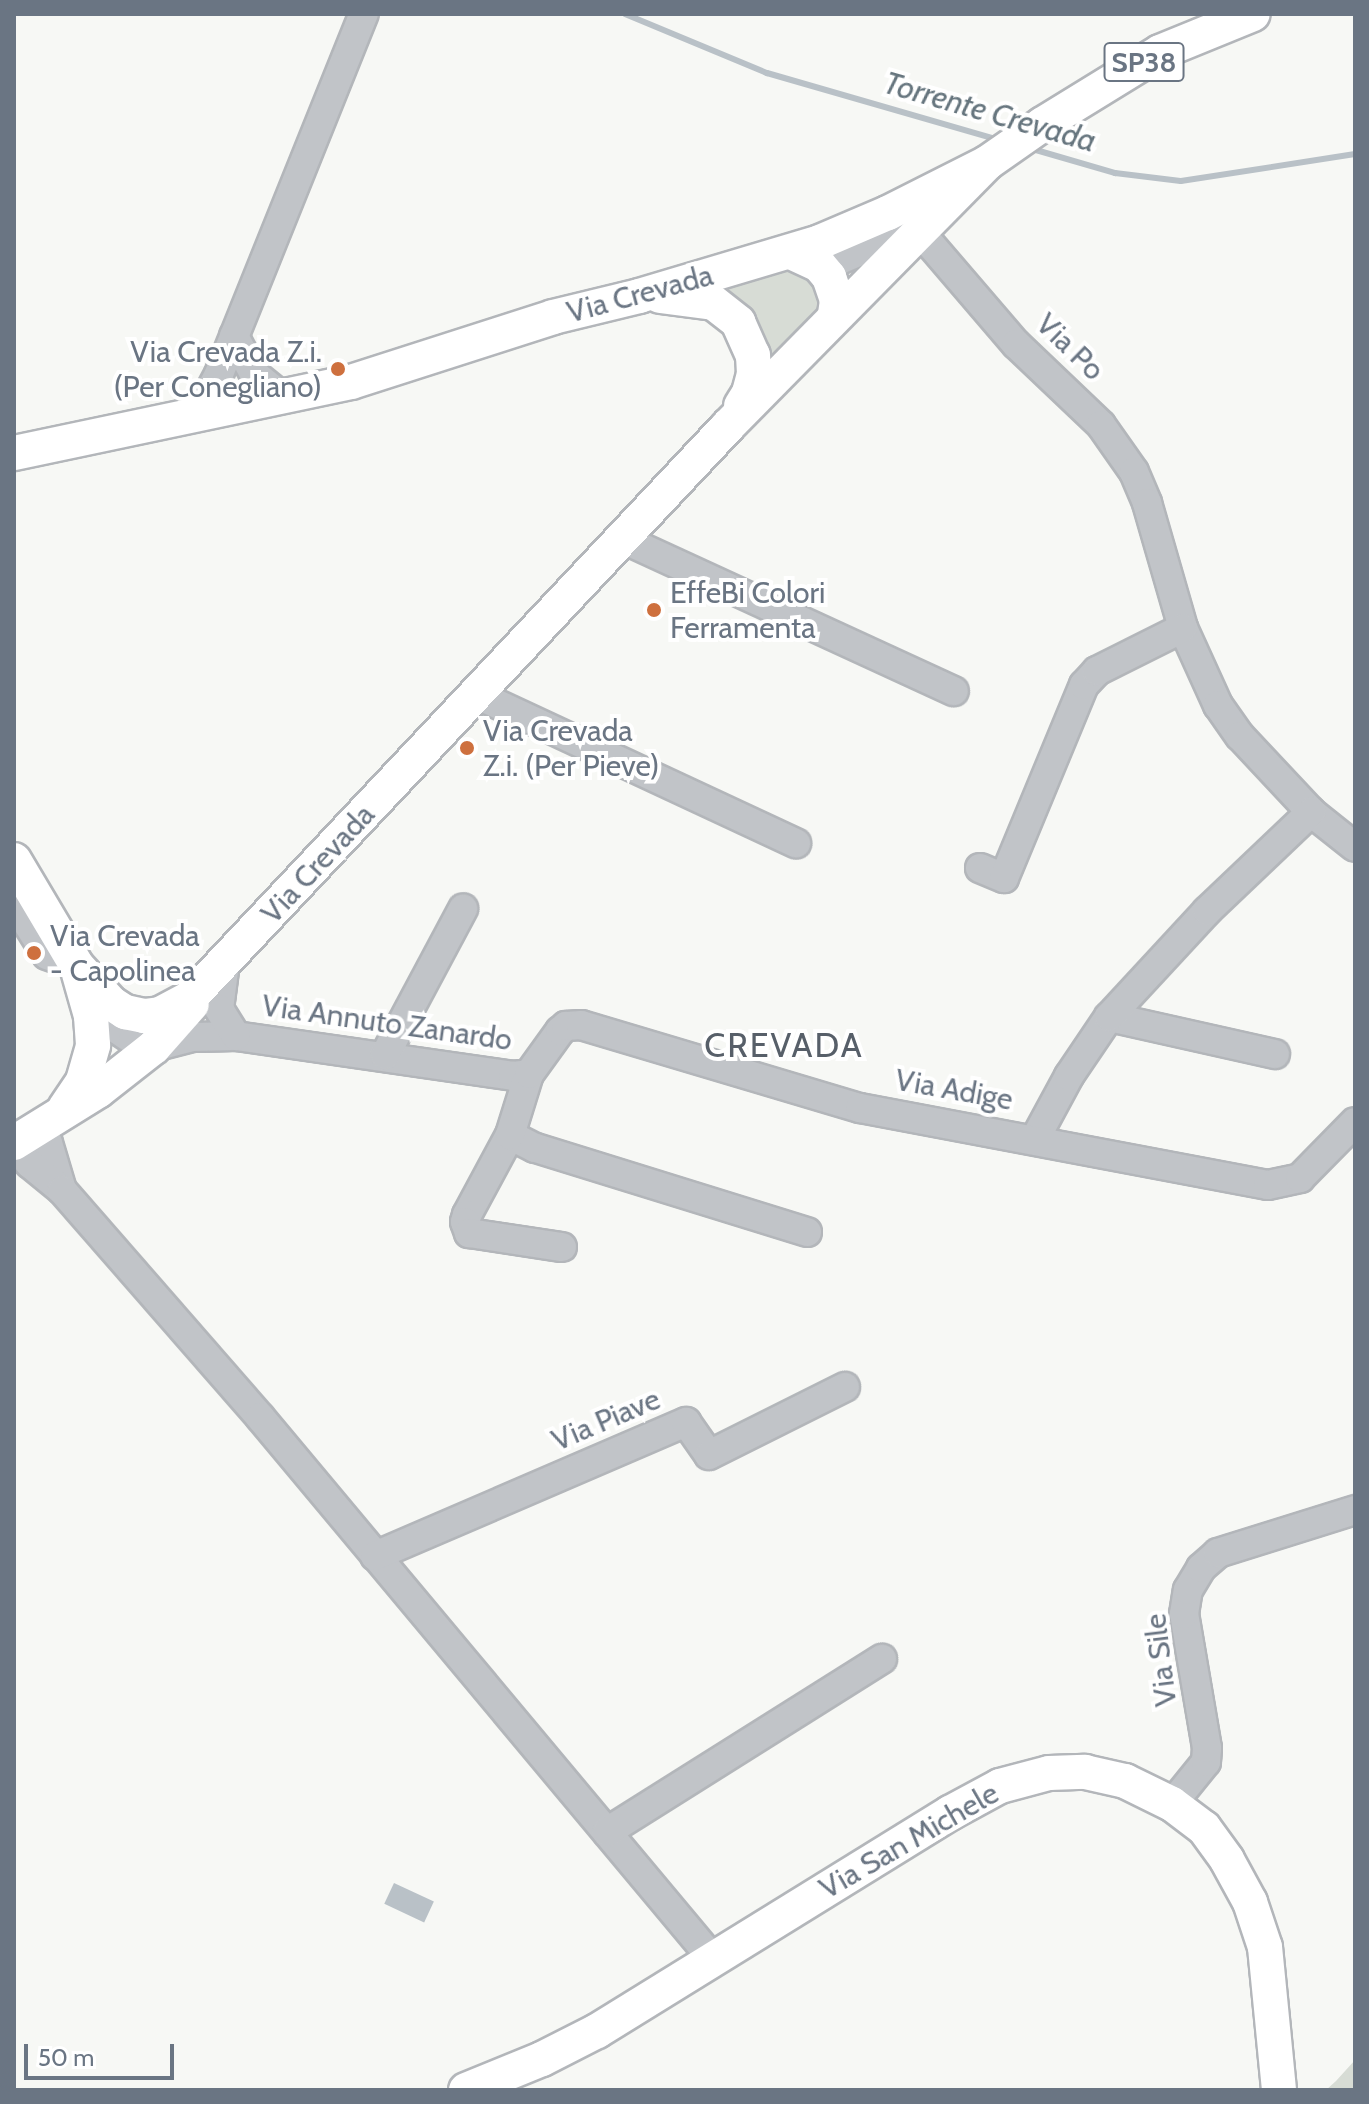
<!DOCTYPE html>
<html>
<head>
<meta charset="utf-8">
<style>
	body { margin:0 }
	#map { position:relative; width:1369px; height:2104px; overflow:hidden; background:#f7f8f5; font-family:Cabin,sans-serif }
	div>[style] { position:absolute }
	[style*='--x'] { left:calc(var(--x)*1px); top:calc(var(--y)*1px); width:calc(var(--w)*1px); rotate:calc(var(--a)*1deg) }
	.green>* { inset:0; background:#d7dcd5 }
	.water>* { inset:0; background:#b9c1c7; transform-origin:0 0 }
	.stream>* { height:6px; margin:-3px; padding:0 3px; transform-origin:3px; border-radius:3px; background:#b9c1c7 }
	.roads { filter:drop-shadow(2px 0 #b3b6ba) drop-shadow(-2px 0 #b3b6ba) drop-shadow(0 2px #b3b6ba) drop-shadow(0 -2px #b3b6ba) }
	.minor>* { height:28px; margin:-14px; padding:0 14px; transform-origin:14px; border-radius:14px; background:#c1c4c8 }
	.major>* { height:34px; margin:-17px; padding:0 17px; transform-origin:17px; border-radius:17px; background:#fff }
	.dots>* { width:22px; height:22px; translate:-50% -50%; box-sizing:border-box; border:4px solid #fff; border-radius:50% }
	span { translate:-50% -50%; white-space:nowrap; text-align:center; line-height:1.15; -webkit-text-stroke:8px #fff; paint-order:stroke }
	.shield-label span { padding:2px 6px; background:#fff; border:2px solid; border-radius:6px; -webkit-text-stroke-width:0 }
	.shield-label { font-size:28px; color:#6a7583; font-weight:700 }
	.street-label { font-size:30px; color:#6a7583 }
	.poi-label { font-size:30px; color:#6a7583 }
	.right { translate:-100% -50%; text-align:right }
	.left { translate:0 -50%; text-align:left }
	.water-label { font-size:32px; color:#66757e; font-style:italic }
	.quarter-label { font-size:34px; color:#575f69; letter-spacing:2px }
	.frame { position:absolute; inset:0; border:16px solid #6a7583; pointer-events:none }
	.scale { position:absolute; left:24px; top:2044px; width:150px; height:36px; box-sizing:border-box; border:4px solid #6a7583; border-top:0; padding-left:10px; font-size:24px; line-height:28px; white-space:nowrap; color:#6a7583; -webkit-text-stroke:6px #fff; paint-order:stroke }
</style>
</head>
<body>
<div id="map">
	<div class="green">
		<i style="clip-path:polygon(783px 265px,811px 275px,821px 298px,817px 314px,768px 367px,716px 289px)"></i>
		<i style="clip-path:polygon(1355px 2060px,1355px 2090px,1326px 2090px,1336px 2081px)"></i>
	</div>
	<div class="water">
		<i style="left:394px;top:1883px;width:44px;height:23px;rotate:25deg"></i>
	</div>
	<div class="stream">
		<i style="--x:625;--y:14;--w:154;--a:22.6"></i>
		<i style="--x:767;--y:73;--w:241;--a:16.1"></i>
		<i style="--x:1029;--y:148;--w:90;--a:16.2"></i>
		<i style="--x:1115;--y:173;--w:66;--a:6.9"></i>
		<i style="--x:1181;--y:181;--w:176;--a:-8.8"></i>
	</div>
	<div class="roads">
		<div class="minor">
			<i style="--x:819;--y:265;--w:16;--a:-11"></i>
			<i style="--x:835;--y:262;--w:81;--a:-23.4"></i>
			<i style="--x:909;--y:230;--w:10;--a:6"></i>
			<i style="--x:919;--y:231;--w:149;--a:49.4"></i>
			<i style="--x:1016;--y:344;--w:117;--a:43.6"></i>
			<i style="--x:1101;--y:425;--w:57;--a:54.9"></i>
			<i style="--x:1134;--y:472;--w:34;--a:67"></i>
			<i style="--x:1147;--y:503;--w:130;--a:73.9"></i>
			<i style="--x:1183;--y:628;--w:85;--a:65.6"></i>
			<i style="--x:1218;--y:705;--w:38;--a:55"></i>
			<i style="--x:1240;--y:736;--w:104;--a:46.9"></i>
			<i style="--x:1311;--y:812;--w:56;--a:38.5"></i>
			<i style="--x:234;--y:336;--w:43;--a:62.2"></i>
			<i style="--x:254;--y:374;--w:36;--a:39"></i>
			<i style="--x:179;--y:419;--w:42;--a:-42.1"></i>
			<i style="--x:210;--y:391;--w:19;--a:-62"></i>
			<i style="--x:219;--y:374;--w:388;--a:-68.1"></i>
			<i style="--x:623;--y:539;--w:364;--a:24.7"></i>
			<i style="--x:478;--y:695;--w:351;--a:25"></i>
			<i style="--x:980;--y:868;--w:26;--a:23"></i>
			<i style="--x:1004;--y:878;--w:209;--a:-67.5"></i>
			<i style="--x:1084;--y:685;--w:19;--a:-47"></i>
			<i style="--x:1097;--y:671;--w:96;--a:-26.6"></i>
			<i style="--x:20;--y:870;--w:33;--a:101"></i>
			<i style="--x:14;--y:902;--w:62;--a:58.1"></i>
			<i style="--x:47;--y:955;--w:32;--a:20"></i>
			<i style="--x:77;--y:966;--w:69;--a:59.7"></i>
			<i style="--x:112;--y:1026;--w:25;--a:34"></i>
			<i style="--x:133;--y:1040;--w:22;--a:18"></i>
			<i style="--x:154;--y:1047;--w:40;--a:-14.4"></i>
			<i style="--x:193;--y:1037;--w:43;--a:-1.3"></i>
			<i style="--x:236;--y:1036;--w:280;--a:8.2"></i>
			<i style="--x:513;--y:1076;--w:16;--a:-7"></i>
			<i style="--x:225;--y:963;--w:46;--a:97.4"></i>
			<i style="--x:219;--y:1009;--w:32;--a:58"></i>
			<i style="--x:1109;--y:1017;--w:170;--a:12.6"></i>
			<i style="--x:385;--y:1055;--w:166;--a:-61.9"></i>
			<i style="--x:39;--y:1128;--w:17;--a:59"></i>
			<i style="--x:48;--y:1143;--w:49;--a:73.4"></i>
			<i style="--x:510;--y:1135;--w:91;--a:118.3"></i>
			<i style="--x:467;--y:1215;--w:7;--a:106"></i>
			<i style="--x:465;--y:1222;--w:12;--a:70"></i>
			<i style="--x:469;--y:1233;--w:94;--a:8.6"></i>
			<i style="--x:1035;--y:1139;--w:72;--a:-61.6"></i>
			<i style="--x:1069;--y:1076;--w:71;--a:-55.9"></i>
			<i style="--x:1109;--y:1017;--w:144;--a:-47.2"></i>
			<i style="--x:1207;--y:911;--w:144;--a:-43.6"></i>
			<i style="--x:14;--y:1146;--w:24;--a:48"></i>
			<i style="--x:30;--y:1164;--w:41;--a:39.1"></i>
			<i style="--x:62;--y:1190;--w:301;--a:48.9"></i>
			<i style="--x:260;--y:1417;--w:705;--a:50.12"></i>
			<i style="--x:807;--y:1232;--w:285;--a:-162.8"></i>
			<i style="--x:535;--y:1148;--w:28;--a:-153"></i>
			<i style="--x:510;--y:1135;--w:64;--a:-72.7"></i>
			<i style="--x:529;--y:1074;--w:53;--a:-54.2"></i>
			<i style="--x:560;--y:1031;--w:8;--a:-40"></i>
			<i style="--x:566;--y:1026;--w:15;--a:-4"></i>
			<i style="--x:581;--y:1025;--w:291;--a:16.6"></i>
			<i style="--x:860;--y:1108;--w:415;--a:10.7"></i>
			<i style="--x:1268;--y:1185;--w:33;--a:-12"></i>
			<i style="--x:1300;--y:1178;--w:78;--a:-45.5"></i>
			<i style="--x:375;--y:1556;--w:339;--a:-23.3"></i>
			<i style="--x:686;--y:1422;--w:40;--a:55.1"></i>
			<i style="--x:709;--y:1455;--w:152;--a:-26.6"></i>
			<i style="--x:1172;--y:1804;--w:54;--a:-51"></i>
			<i style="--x:1206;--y:1762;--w:14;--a:-86"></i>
			<i style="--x:1207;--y:1748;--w:136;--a:-99.7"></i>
			<i style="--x:1184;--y:1614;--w:24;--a:-81"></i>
			<i style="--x:1188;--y:1590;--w:26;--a:-59"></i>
			<i style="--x:1201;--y:1568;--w:23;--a:-41"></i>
			<i style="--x:1218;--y:1553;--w:144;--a:-17.4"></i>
			<i style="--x:607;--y:1832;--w:325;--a:-32.2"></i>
		</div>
		<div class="major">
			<i style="--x:791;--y:252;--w:31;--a:25"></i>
			<i style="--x:819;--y:265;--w:16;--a:50"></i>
			<i style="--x:829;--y:277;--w:24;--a:71"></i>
			<i style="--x:837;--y:300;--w:15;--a:98"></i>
			<i style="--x:660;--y:296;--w:54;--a:7.4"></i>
			<i style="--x:714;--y:303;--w:31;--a:38"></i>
			<i style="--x:738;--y:322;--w:36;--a:66"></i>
			<i style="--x:753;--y:355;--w:19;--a:87"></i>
			<i style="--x:754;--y:374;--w:20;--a:105"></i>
			<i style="--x:749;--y:393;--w:15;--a:122"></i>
			<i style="--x:14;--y:453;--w:344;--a:-11.9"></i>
			<i style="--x:351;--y:382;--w:212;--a:-17.8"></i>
			<i style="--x:553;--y:317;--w:89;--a:-13.7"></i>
			<i style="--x:639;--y:296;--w:189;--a:-16.6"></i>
			<i style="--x:820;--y:242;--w:74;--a:-23.1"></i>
			<i style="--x:888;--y:213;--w:111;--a:-26.8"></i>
			<i style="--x:987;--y:163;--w:68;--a:-34.9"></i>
			<i style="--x:1043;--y:124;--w:137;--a:-31.6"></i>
			<i style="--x:1160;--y:52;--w:100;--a:-22.2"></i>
			<i style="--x:14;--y:860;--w:123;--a:59.3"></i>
			<i style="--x:77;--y:966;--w:50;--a:47.4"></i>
			<i style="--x:111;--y:1003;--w:17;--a:33"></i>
			<i style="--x:125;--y:1012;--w:19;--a:12"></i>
			<i style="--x:144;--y:1016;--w:16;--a:-7"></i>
			<i style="--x:160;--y:1014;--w:34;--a:-28"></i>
			<i style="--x:190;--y:998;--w:785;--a:-46.75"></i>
			<i style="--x:728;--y:426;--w:369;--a:-45.4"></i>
			<i style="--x:65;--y:1108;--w:32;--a:-56"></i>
			<i style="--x:83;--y:1081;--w:37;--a:-74"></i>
			<i style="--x:93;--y:1045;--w:29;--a:-94"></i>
			<i style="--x:91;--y:1016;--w:44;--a:-105.9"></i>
			<i style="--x:14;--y:1143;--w:99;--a:-31.8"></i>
			<i style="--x:98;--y:1091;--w:71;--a:-38.2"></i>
			<i style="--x:154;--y:1047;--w:57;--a:-48.5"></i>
			<i style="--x:466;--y:2090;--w:82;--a:-22.2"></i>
			<i style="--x:542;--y:2059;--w:62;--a:-27"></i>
			<i style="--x:597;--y:2031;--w:415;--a:-31.7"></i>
			<i style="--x:950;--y:1813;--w:57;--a:-28.4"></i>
			<i style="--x:1000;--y:1786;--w:51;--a:-14.9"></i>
			<i style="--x:1049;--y:1773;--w:36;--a:-2"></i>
			<i style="--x:1085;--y:1772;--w:41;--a:12.7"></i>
			<i style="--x:1125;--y:1781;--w:52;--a:26.1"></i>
			<i style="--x:1172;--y:1804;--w:40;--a:37"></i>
			<i style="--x:1204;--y:1828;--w:39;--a:54"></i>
			<i style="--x:1227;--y:1860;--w:48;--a:61.3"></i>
			<i style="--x:1250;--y:1902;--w:47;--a:71.6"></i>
			<i style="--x:1265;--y:1947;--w:144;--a:84.4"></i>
		</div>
	</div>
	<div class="dots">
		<i style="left:338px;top:369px;background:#ce703e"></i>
		<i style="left:654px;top:610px;background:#ce703e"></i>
		<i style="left:467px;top:748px;background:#ce703e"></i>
		<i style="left:34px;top:953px;background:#ce703e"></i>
	</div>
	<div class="shield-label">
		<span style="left:1144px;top:62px">SP38</span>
	</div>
	<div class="street-label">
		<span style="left:640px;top:294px;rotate:-15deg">Via Crevada</span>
		<span style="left:1070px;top:347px;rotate:44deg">Via Po</span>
		<span style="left:318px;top:864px;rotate:-47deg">Via Crevada</span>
		<span style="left:387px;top:1023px;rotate:8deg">Via Annuto Zanardo</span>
		<span style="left:954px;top:1090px;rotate:10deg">Via Adige</span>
		<span style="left:606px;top:1420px;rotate:-23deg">Via Piave</span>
		<span style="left:1161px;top:1660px;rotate:-97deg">Via Sile</span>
		<span style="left:909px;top:1841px;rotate:-30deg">Via San Michele</span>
	</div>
	<div class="poi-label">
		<span class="right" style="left:322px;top:369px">Via Crevada Z.i.<br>(Per Conegliano)</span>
		<span class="left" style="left:670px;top:610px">EffeBi Colori<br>Ferramenta</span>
		<span class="left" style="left:483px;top:748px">Via Crevada<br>Z.i. (Per Pieve)</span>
		<span class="left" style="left:50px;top:953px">Via Crevada<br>- Capolinea</span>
	</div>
	<div class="water-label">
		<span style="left:990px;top:112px;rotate:16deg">Torrente Crevada</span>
	</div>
	<div class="quarter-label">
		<span style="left:784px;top:1046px">CREVADA</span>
	</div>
	<div class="frame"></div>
	<div class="scale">50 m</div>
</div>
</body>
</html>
